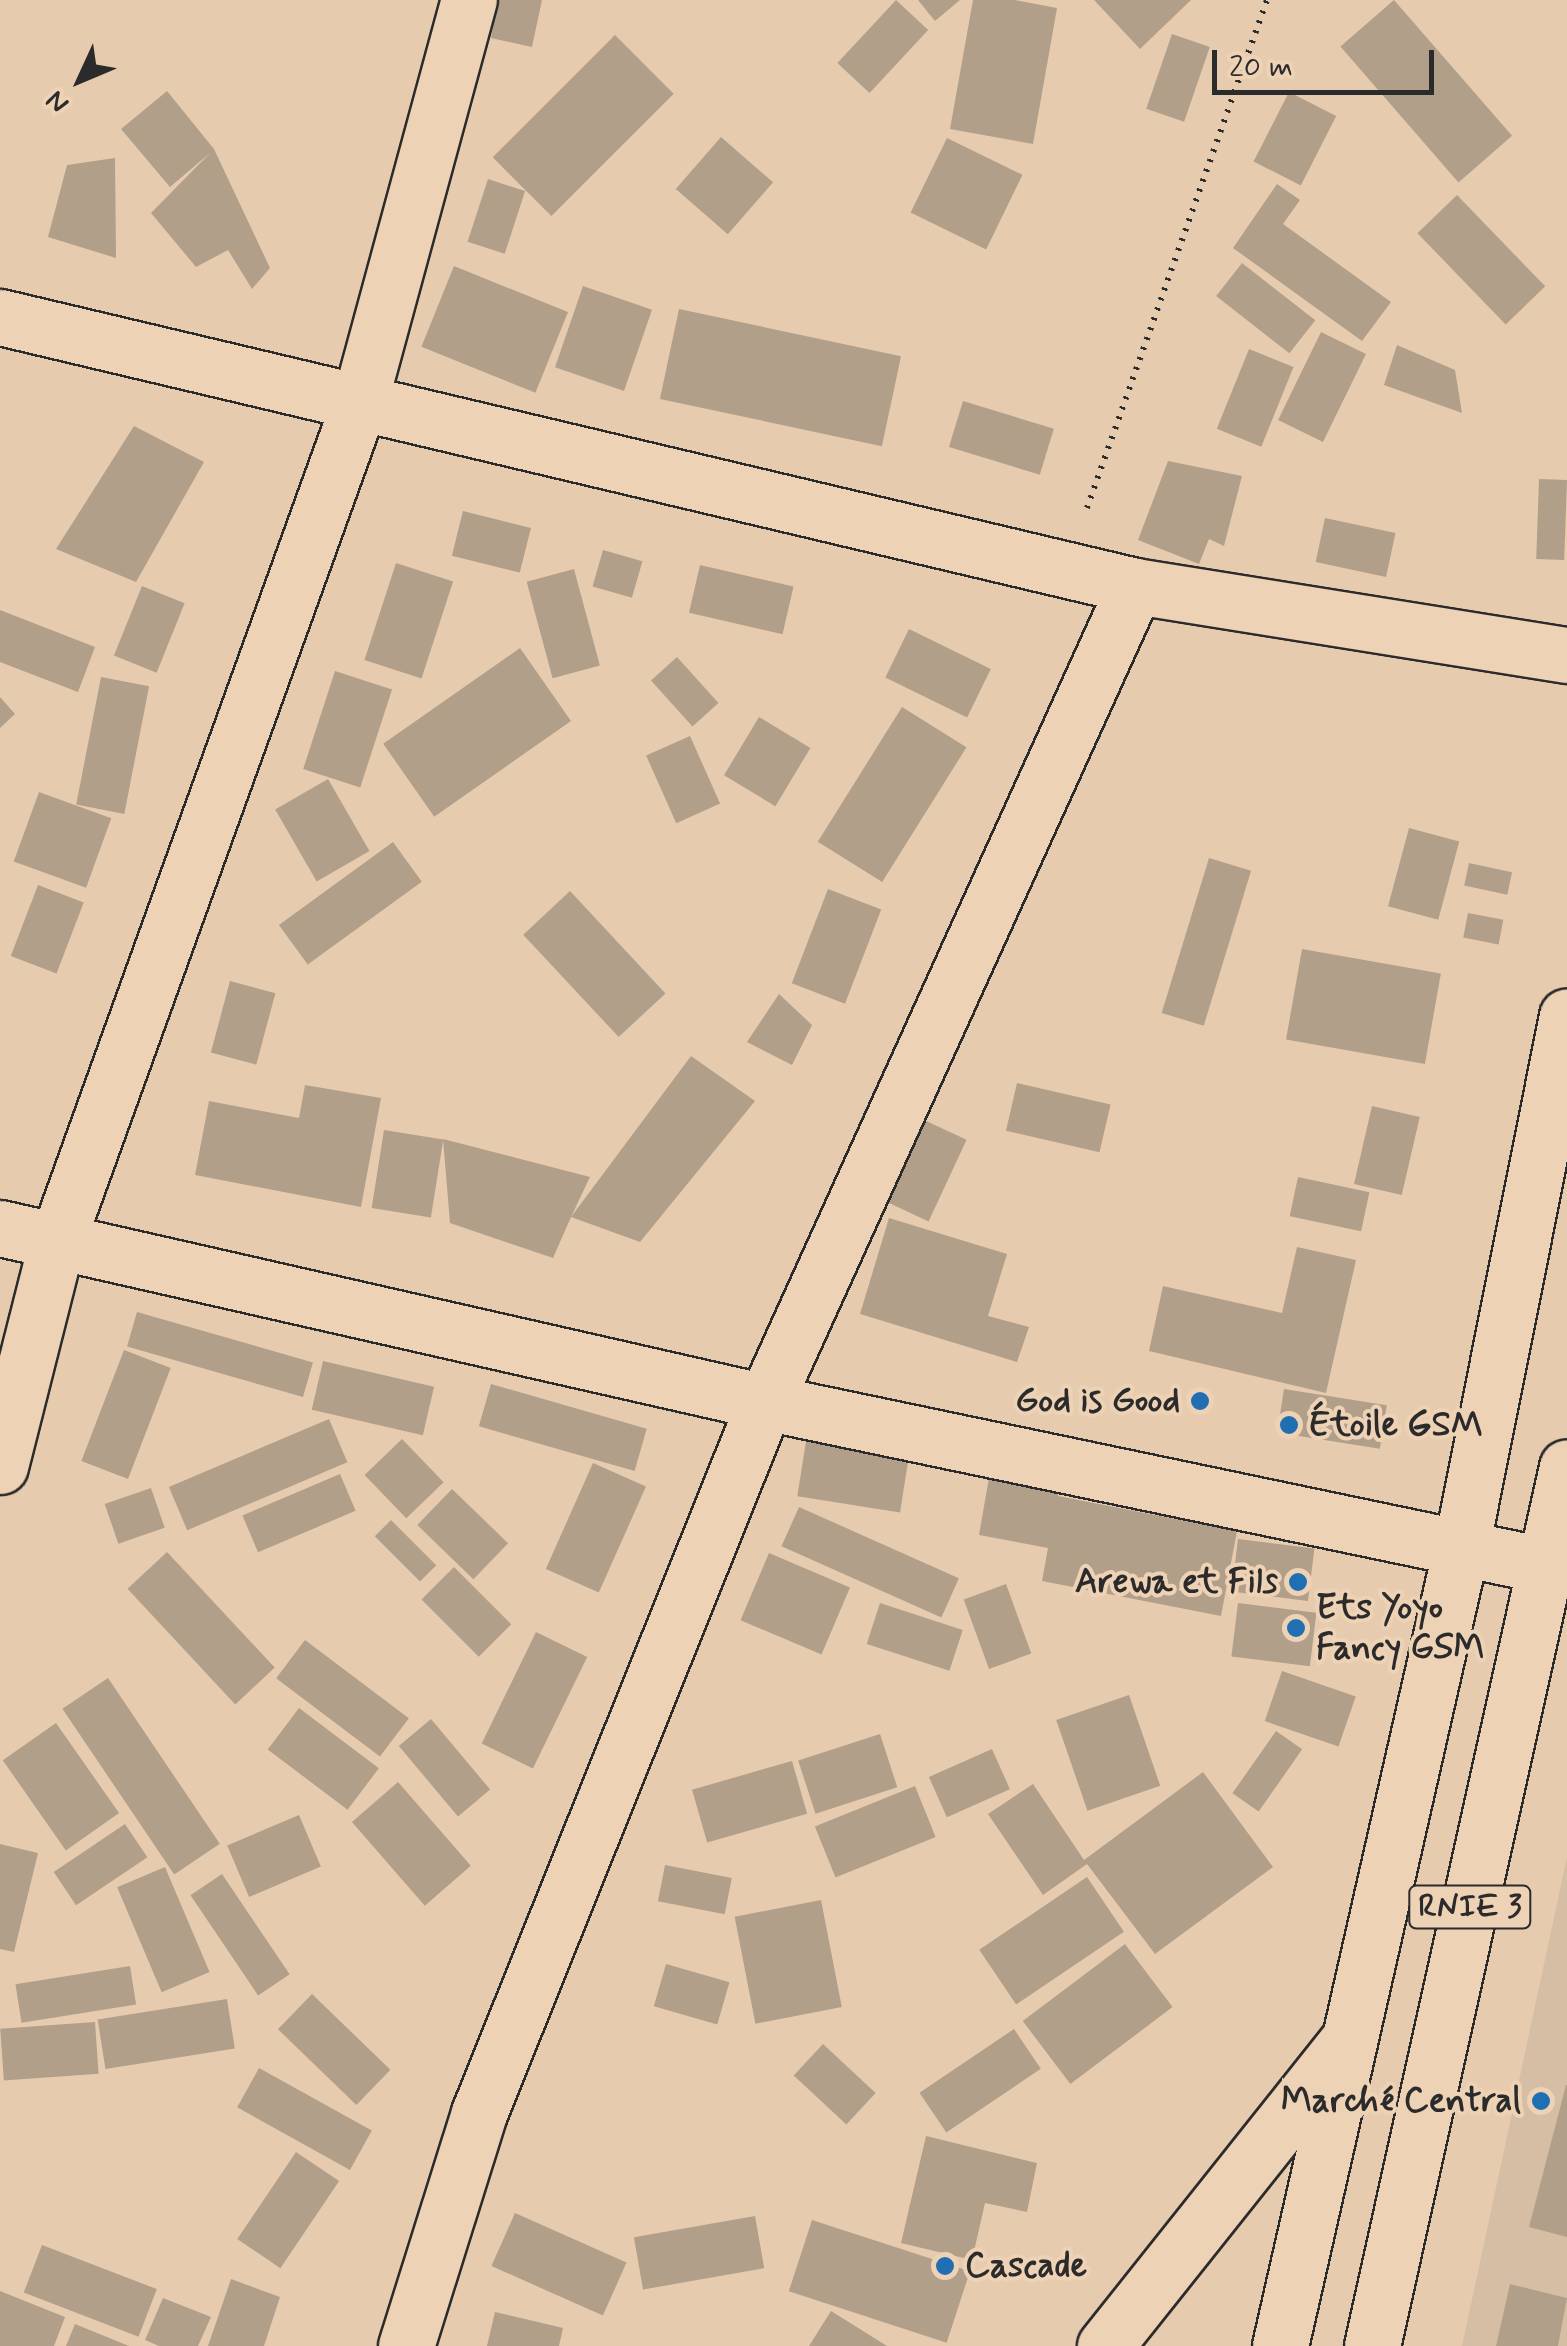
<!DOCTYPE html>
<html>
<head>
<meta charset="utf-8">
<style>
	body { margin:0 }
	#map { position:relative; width:1567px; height:2346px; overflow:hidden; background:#e6cbaf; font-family:Mynerve,sans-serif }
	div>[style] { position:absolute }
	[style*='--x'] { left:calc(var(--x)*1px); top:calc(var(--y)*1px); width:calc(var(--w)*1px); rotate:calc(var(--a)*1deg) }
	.built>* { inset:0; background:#d6bea4 }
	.building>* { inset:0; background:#b29f8a; transform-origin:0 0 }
	.path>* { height:6px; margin-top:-3px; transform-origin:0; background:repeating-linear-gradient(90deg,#2b2b2b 0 2.5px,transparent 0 10.5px) }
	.roads { filter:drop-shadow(2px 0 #2b2b2b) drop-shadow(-2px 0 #2b2b2b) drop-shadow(0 2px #2b2b2b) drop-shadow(0 -2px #2b2b2b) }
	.minor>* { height:55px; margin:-27.5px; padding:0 27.5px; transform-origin:27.5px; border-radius:27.5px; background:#eed2b5 }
	.highway>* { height:55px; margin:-27.5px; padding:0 27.5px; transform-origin:27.5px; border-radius:27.5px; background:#eed2b5 }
	.dots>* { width:28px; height:28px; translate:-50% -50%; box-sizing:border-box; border:5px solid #eed2b5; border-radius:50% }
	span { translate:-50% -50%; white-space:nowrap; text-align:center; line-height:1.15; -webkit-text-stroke:8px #eed2b5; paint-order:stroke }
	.shield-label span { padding:2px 8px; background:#eed2b5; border:2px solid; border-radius:8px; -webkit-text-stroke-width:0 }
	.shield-label { font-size:32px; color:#2b2b2b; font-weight:700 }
	.poi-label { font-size:35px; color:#2b2b2b; font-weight:700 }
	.right { translate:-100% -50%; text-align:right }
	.left { translate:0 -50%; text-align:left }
	.north { position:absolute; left:30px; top:30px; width:100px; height:100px; -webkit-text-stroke:8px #eed2b5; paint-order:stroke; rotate:226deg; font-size:28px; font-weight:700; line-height:40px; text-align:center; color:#2b2b2b }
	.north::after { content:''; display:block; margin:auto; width:35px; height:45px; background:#2b2b2b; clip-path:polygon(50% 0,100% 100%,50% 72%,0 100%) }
	.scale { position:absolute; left:1212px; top:50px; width:222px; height:45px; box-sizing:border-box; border:5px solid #2b2b2b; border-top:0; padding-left:12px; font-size:30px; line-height:35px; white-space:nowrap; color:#2b2b2b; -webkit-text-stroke:8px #eed2b5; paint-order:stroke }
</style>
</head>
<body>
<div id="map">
	<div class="built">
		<i style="clip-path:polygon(1567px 1857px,1567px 2346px,1462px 2346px)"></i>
	</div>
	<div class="building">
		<i style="clip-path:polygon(498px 0,542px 0,532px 47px,491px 38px)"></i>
		<i style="left:896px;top:0;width:44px;height:86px;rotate:43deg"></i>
		<i style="clip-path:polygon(918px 0,960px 0,935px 21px)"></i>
		<i style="clip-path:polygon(973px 0,1015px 0,1057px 8px,1033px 144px,950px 129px)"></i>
		<i style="clip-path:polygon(1094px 0,1191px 0,1140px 49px)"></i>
		<i style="left:1394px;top:0;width:180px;height:71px;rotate:49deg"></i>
		<i style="left:1172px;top:34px;width:40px;height:79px;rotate:19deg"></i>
		<i style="left:615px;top:35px;width:83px;height:173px;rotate:45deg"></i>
		<i style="clip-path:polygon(167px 91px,214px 149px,270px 268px,252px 289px,228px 250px,196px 267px,151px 213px,210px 153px,170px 187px,121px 129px)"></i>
		<i style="left:1289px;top:92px;width:53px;height:78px;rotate:27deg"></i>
		<i style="left:721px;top:137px;width:69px;height:69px;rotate:41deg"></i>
		<i style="left:947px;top:138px;width:84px;height:83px;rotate:26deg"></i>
		<i style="clip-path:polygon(115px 158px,116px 258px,48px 237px,67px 165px)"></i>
		<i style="left:488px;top:179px;width:39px;height:66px;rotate:18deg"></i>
		<i style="clip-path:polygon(1277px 184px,1300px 200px,1283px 224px,1391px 302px,1362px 341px,1233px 248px)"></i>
		<i style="left:1457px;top:195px;width:127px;height:55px;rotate:46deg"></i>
		<i style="left:1242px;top:263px;width:93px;height:42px;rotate:38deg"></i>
		<i style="left:454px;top:266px;width:123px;height:87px;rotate:22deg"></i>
		<i style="left:583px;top:286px;width:73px;height:86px;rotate:19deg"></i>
		<i style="left:679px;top:309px;width:227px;height:92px;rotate:12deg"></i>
		<i style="left:1321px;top:332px;width:50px;height:98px;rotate:26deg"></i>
		<i style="clip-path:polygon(1397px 345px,1455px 370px,1462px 413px,1384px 385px)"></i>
		<i style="left:1249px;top:349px;width:48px;height:86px;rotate:22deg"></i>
		<i style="left:963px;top:401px;width:95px;height:48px;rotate:17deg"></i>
		<i style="clip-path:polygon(134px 426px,204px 462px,136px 582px,56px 549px)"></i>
		<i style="clip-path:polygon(1168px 461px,1242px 476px,1224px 546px,1209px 539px,1199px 564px,1138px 540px)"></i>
		<i style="left:1539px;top:479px;width:28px;height:80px;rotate:2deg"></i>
		<i style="left:463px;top:511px;width:70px;height:46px;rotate:14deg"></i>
		<i style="left:1325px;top:518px;width:72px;height:45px;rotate:12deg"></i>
		<i style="left:603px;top:550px;width:41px;height:38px;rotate:16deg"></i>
		<i style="left:396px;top:563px;width:60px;height:102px;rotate:18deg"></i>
		<i style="left:700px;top:565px;width:96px;height:49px;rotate:13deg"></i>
		<i style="left:574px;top:569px;width:100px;height:49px;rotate:75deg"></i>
		<i style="left:142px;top:586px;width:46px;height:75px;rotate:22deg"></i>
		<i style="clip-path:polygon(0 610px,95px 647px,78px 692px,0 662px)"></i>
		<i style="left:909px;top:629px;width:91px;height:54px;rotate:26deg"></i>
		<i style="left:520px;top:648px;width:89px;height:167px;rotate:55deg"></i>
		<i style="left:677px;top:657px;width:62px;height:35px;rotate:48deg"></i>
		<i style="left:335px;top:671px;width:60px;height:103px;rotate:18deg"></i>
		<i style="left:101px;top:677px;width:49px;height:130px;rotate:11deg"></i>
		<i style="clip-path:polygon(0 697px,15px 714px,0 728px)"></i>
		<i style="left:902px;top:707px;width:76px;height:159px;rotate:32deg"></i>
		<i style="left:759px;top:717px;width:60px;height:68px;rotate:31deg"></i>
		<i style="left:690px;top:736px;width:74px;height:48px;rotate:66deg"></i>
		<i style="left:328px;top:779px;width:83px;height:61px;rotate:60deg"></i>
		<i style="left:39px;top:792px;width:77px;height:74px;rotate:20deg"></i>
		<i style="left:1409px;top:828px;width:52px;height:81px;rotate:15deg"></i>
		<i style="left:393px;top:842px;width:49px;height:141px;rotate:54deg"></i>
		<i style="left:1209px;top:858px;width:44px;height:162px;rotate:17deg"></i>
		<i style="left:1469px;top:863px;width:44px;height:23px;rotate:12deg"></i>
		<i style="left:38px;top:885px;width:49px;height:76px;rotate:21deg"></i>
		<i style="left:828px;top:889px;width:57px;height:101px;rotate:21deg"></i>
		<i style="left:570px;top:891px;width:140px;height:64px;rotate:47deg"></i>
		<i style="left:1468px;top:913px;width:36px;height:25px;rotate:11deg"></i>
		<i style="left:1302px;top:949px;width:141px;height:92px;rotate:10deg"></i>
		<i style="left:230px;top:981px;width:47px;height:74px;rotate:15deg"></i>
		<i style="clip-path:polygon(779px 994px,812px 1025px,792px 1065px,747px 1042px)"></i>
		<i style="clip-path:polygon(691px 1056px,755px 1101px,640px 1242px,571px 1217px,553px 1258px,450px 1223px,443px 1139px,590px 1177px,571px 1217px)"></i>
		<i style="left:1017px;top:1083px;width:96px;height:49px;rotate:13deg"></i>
		<i style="clip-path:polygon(305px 1085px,381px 1098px,361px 1207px,195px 1175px,209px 1101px,299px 1118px)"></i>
		<i style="left:1372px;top:1106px;width:49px;height:80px;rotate:13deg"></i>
		<i style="left:924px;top:1120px;width:47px;height:90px;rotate:25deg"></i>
		<i style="left:384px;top:1130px;width:60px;height:79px;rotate:9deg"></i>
		<i style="left:1298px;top:1177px;width:73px;height:40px;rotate:12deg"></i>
		<i style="clip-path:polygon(889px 1218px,1007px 1254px,988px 1316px,1029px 1327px,1017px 1362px,860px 1314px)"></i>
		<i style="clip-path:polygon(1297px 1247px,1356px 1260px,1326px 1393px,1149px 1351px,1163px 1286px,1282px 1313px)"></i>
		<i style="left:137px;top:1312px;width:183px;height:36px;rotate:16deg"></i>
		<i style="left:124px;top:1350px;width:50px;height:119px;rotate:21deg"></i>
		<i style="left:323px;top:1361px;width:114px;height:50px;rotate:13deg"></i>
		<i style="left:491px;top:1384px;width:162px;height:44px;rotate:16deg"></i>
		<i style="left:1284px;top:1389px;width:104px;height:44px;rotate:9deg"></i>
		<i style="left:329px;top:1419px;width:47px;height:174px;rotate:67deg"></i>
		<i style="left:807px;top:1435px;width:104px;height:62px;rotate:9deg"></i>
		<i style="left:402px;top:1439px;width:60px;height:52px;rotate:46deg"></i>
		<i style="left:593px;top:1463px;width:58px;height:116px;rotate:24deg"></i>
		<i style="clip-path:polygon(991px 1466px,1061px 1479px,1058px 1496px,1237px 1531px,1221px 1616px,1042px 1581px,1048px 1548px,979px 1535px)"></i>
		<i style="left:340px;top:1474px;width:40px;height:106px;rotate:67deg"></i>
		<i style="left:151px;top:1488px;width:42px;height:49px;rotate:71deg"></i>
		<i style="left:452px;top:1489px;width:78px;height:50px;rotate:44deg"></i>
		<i style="left:799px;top:1507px;width:175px;height:43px;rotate:24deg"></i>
		<i style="left:391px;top:1520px;width:64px;height:23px;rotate:45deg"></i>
		<i style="left:1238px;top:1539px;width:77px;height:53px;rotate:7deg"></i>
		<i style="left:167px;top:1552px;width:158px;height:54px;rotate:47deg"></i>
		<i style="left:769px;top:1553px;width:88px;height:73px;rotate:23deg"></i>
		<i style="left:454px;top:1567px;width:81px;height:46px;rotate:45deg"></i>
		<i style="left:1006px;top:1584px;width:74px;height:45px;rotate:70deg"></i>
		<i style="left:880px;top:1603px;width:87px;height:43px;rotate:18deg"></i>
		<i style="left:1238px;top:1603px;width:79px;height:54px;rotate:7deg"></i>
		<i style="left:536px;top:1632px;width:57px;height:124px;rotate:26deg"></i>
		<i style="left:305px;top:1640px;width:130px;height:48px;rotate:37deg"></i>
		<i style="left:1282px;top:1671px;width:78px;height:53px;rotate:19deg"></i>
		<i style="left:108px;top:1678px;width:200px;height:55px;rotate:56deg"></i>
		<i style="left:1129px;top:1695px;width:96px;height:77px;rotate:71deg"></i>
		<i style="left:299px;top:1708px;width:100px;height:52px;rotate:37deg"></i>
		<i style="left:431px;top:1719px;width:92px;height:42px;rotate:50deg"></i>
		<i style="left:56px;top:1723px;width:110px;height:65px;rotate:55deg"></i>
		<i style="left:1276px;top:1731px;width:32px;height:76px;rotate:35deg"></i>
		<i style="left:880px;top:1734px;width:56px;height:86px;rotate:72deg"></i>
		<i style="left:992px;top:1749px;width:44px;height:69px;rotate:66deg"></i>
		<i style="left:792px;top:1761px;width:55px;height:104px;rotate:74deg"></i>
		<i style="clip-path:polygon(1203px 1772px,1273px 1867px,1155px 1954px,1087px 1864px,1043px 1895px,988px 1814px,1033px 1784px,1084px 1860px)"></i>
		<i style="left:398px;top:1782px;width:111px;height:61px;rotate:49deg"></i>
		<i style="left:915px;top:1786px;width:55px;height:108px;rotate:68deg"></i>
		<i style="left:299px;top:1815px;width:56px;height:78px;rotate:67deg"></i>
		<i style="left:125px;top:1824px;width:40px;height:86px;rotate:56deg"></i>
		<i style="clip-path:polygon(0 1844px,38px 1853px,14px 1952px,0 1949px)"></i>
		<i style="left:665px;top:1865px;width:68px;height:37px;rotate:11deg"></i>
		<i style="left:165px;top:1867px;width:114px;height:52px;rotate:67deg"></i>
		<i style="left:222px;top:1874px;width:121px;height:38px;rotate:56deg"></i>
		<i style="left:1087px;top:1877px;width:66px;height:130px;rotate:56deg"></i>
		<i style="left:821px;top:1900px;width:109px;height:88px;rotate:79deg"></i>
		<i style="left:1125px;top:1944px;width:79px;height:128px;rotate:53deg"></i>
		<i style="left:666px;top:1964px;width:66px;height:44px;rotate:16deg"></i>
		<i style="left:130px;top:1966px;width:39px;height:116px;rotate:81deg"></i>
		<i style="left:312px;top:1994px;width:109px;height:49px;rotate:44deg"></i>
		<i style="left:227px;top:1999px;width:50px;height:131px;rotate:81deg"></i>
		<i style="left:95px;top:2022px;width:52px;height:95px;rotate:86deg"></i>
		<i style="left:1014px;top:2029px;width:48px;height:114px;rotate:56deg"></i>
		<i style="left:823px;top:2044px;width:72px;height:43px;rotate:43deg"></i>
		<i style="left:259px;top:2068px;width:129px;height:45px;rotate:29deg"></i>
		<i style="clip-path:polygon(1566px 2085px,1567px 2085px,1567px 2237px,1529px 2227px)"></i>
		<i style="clip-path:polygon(926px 2136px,1037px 2163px,1027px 2212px,985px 2203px,972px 2260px,901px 2243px)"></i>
		<i style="left:296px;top:2152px;width:52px;height:105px;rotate:34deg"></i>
		<i style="left:515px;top:2213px;width:122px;height:58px;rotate:24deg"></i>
		<i style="left:755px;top:2216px;width:53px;height:123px;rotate:80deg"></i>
		<i style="left:812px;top:2220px;width:166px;height:75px;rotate:18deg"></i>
		<i style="left:42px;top:2245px;width:123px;height:51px;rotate:21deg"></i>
		<i style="clip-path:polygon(231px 2279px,280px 2297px,264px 2346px,208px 2346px)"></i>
		<i style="clip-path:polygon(1510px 2284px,1567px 2298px,1558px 2346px,1496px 2346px)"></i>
		<i style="clip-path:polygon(0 2291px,65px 2317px,54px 2346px,0 2346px)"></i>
		<i style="clip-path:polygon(163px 2298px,211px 2317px,198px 2346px,159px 2346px,145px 2340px)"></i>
		<i style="clip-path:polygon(831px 2311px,887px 2346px,809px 2346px)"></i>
		<i style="clip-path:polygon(495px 2312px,563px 2328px,559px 2346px,487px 2346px)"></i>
		<i style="clip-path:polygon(75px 2324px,129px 2346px,66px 2346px)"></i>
	</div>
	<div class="path">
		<i style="--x:1087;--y:508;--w:539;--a:-70.49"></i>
	</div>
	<div class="roads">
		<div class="minor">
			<i style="--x:0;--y:317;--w:1166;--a:13.33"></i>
			<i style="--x:1135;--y:586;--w:437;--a:9.1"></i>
			<i style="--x:0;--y:1228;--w:785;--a:12.81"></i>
			<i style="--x:765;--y:1402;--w:819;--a:11.83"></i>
			<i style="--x:0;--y:1466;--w:232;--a:-75.8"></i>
			<i style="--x:57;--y:1241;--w:890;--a:-70.16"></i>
			<i style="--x:359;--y:404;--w:419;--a:-74.8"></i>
			<i style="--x:406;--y:2346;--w:244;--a:-72.6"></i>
			<i style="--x:479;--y:2113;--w:766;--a:-68.09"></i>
			<i style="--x:765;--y:1402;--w:896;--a:-65.61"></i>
			<i style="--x:1105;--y:2346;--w:390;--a:-51.5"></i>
		</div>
		<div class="highway">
			<i style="--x:1280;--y:2346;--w:818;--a:-77.22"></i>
			<i style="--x:1461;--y:1548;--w:542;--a:-78.73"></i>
			<i style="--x:1372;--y:2346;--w:900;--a:-77.49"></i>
		</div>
	</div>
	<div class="dots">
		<i style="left:1200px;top:1401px;background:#1f6fb2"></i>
		<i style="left:1289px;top:1425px;background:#1f6fb2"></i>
		<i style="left:1298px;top:1582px;background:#1f6fb2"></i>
		<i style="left:1296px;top:1628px;background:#1f6fb2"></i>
		<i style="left:1541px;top:2101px;background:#1f6fb2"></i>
		<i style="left:945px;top:2266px;background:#1f6fb2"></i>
	</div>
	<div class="shield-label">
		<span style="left:1470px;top:1907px">RNIE 3</span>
	</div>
	<div class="poi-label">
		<span class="right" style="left:1180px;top:1401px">God is Good</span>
		<span class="left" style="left:1309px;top:1425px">Étoile GSM</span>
		<span class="right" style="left:1278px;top:1582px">Arewa et Fils</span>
		<span class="left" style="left:1316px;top:1628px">Ets Yoyo<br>Fancy GSM</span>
		<span class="right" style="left:1521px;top:2101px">Marché Central</span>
		<span class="left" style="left:965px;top:2266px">Cascade</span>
	</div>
	<div class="north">N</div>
	<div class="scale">20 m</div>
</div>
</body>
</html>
